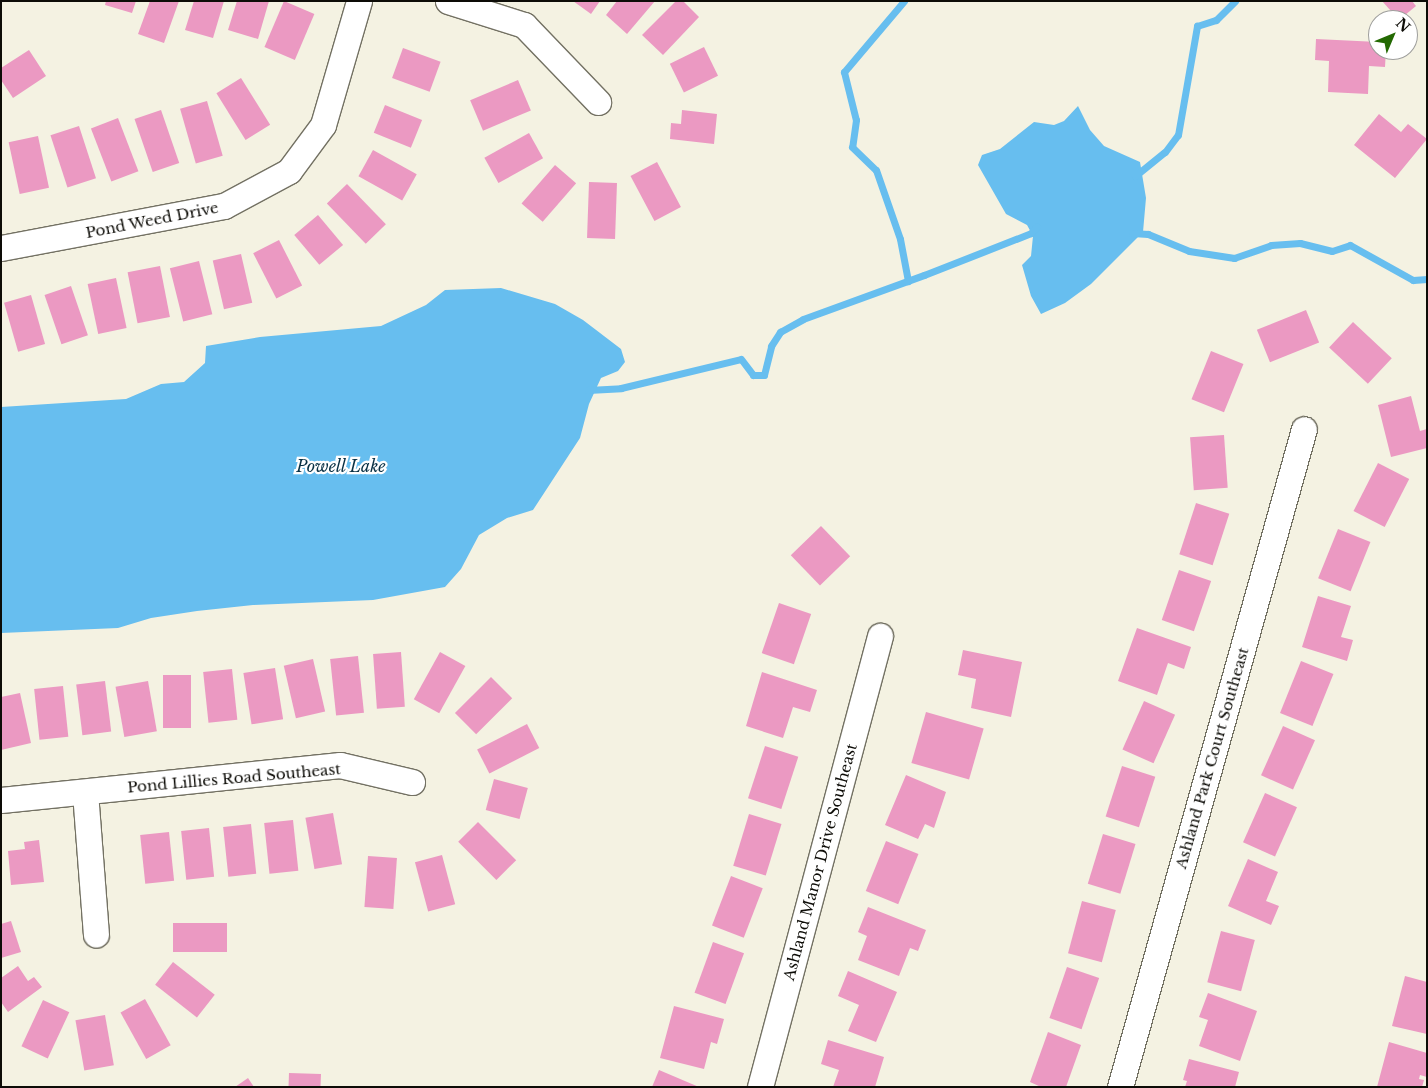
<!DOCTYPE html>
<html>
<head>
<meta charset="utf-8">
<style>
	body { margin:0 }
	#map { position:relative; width:1428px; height:1088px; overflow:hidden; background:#f4f2e2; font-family:"Libre Baskerville",serif }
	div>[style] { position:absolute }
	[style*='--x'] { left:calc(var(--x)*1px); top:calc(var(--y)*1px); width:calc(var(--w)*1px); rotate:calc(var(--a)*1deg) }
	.water>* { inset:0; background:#67beef }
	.stream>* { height:7px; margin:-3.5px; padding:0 3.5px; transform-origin:3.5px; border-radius:3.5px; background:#67beef }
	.building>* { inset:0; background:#eb99c2; transform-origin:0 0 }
	.roads { filter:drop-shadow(1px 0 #737163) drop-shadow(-1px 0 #737163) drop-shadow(0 1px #737163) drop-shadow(0 -1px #737163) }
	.street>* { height:25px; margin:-12.5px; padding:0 12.5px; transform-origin:12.5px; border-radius:12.5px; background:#fff }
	span { translate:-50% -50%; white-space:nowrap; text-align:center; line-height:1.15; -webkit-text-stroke:4.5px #fff; paint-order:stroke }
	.street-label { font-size:15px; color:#0d0c07 }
	.water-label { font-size:16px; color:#093145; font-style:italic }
	.frame { position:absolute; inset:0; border:2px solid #0d0c07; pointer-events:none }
	.north { position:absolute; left:1368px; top:10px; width:50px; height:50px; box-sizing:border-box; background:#fff; border:1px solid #9e9e9c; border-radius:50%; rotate:45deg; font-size:14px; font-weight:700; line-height:20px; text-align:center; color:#0d0c07 }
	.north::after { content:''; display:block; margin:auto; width:18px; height:22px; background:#236902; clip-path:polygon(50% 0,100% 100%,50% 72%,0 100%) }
</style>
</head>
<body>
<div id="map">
	<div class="water">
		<i style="clip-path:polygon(1078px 106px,1090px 130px,1104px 146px,1140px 162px,1146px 198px,1143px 232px,1091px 284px,1065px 303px,1041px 314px,1031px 296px,1022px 265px,1031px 256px,1033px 236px,1027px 225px,1006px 214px,978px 165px,982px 155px,1000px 149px,1034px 122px,1054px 125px,1064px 121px)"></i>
		<i style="clip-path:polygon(501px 288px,555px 304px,583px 320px,621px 349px,625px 362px,618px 371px,601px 378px,589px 404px,580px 438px,533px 510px,507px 518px,479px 535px,461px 569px,445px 587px,373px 600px,253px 605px,197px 611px,151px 618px,118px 628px,1px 633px,1px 407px,126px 399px,161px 384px,184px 382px,205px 363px,206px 346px,260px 337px,381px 326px,426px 305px,445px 290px)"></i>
	</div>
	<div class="stream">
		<i style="--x:904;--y:1;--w:93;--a:130.2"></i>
		<i style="--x:844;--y:72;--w:49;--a:76"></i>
		<i style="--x:856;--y:120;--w:27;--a:98"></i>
		<i style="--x:852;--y:147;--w:33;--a:44"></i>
		<i style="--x:876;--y:170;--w:73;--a:70.8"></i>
		<i style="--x:900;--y:239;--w:43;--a:79.2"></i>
		<i style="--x:1135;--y:176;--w:38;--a:-39"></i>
		<i style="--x:1165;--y:152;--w:21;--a:-53"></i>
		<i style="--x:1178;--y:135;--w:111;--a:-80.1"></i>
		<i style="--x:1197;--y:26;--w:20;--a:-18"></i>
		<i style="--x:1216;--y:20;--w:27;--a:-45"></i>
		<i style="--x:1132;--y:233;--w:16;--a:4"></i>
		<i style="--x:1148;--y:234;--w:44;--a:22.5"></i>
		<i style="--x:1189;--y:251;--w:46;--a:8.8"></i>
		<i style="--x:1234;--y:258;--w:39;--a:-19"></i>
		<i style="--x:1271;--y:245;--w:29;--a:-4"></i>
		<i style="--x:1300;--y:243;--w:33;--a:14"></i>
		<i style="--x:1332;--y:251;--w:19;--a:-18"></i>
		<i style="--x:1350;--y:245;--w:72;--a:29.1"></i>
		<i style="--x:1413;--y:280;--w:14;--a:-4"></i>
		<i style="--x:588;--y:390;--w:33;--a:-3"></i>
		<i style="--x:621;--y:388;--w:123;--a:-13.6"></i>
		<i style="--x:741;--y:359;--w:20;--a:53"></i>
		<i style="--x:753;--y:375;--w:11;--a:0"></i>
		<i style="--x:764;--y:375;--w:30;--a:-76"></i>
		<i style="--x:771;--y:346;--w:17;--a:-57"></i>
		<i style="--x:780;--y:332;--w:26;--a:-29"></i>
		<i style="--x:803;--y:319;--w:129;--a:-20"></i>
		<i style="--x:924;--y:275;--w:115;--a:-21.4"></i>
		<i style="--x:1031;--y:233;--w:9;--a:-49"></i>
	</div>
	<div class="building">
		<i style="clip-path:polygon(106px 1px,136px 1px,132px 13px,105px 5px)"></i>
		<i style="clip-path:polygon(150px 1px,179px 1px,164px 43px,138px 34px)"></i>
		<i style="clip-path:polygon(194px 1px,224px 1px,213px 38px,185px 30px)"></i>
		<i style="clip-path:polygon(237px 1px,269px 1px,258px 39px,228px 30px)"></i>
		<i style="left:284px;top:1px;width:33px;height:50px;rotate:23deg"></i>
		<i style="clip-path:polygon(573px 1px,600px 1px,591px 14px)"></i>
		<i style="clip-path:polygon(617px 1px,655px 1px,627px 34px,606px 15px)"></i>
		<i style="clip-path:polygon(676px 1px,683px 1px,699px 17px,663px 55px,642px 35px)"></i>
		<i style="clip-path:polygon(1382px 1px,1412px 1px,1416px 6px,1399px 20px)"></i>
		<i style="clip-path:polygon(1316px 39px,1378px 42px,1378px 50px,1386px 50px,1385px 67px,1369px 66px,1368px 94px,1328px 92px,1329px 61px,1315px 60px)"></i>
		<i style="left:704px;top:47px;width:32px;height:38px;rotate:64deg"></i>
		<i style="left:403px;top:48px;width:40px;height:32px;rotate:20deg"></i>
		<i style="clip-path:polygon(29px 50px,46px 76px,13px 98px,1px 80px,1px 68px)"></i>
		<i style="left:241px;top:78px;width:55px;height:29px;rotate:58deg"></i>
		<i style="left:518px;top:80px;width:33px;height:52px;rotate:67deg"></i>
		<i style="left:207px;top:101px;width:57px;height:28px;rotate:74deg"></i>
		<i style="left:385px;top:105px;width:40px;height:30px;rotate:22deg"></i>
		<i style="left:161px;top:110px;width:56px;height:28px;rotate:71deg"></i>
		<i style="clip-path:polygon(682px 110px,717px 114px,714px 144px,670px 139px,671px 123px,681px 124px)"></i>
		<i style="clip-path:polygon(1379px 114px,1401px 132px,1408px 124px,1427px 139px,1395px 178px,1354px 145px)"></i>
		<i style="left:118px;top:118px;width:57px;height:29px;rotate:69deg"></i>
		<i style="left:79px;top:126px;width:55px;height:30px;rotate:72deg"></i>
		<i style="left:529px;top:133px;width:29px;height:51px;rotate:61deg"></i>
		<i style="left:38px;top:136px;width:53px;height:30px;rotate:78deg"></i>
		<i style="left:373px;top:150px;width:50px;height:30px;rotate:29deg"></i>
		<i style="left:657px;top:162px;width:51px;height:30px;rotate:62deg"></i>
		<i style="left:555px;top:165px;width:28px;height:51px;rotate:41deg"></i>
		<i style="left:589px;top:182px;width:28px;height:56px;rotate:2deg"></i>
		<i style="left:347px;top:184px;width:56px;height:28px;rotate:46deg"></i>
		<i style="left:318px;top:215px;width:39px;height:31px;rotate:50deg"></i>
		<i style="left:279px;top:240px;width:51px;height:29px;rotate:63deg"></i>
		<i style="left:241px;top:254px;width:50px;height:29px;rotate:77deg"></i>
		<i style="left:199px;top:261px;width:55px;height:30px;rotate:76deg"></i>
		<i style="left:160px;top:266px;width:52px;height:33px;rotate:79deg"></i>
		<i style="left:116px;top:278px;width:51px;height:29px;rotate:78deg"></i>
		<i style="left:71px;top:286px;width:52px;height:28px;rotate:71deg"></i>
		<i style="left:31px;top:295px;width:51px;height:28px;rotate:74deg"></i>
		<i style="left:1306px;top:310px;width:35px;height:53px;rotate:68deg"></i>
		<i style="left:1353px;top:322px;width:53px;height:35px;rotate:43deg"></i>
		<i style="left:1211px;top:351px;width:35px;height:52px;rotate:22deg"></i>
		<i style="clip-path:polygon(1411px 396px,1420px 431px,1427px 429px,1427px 448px,1391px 457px,1378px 405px)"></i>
		<i style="left:1224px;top:435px;width:53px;height:34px;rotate:86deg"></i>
		<i style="left:1378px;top:463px;width:35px;height:54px;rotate:27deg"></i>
		<i style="left:1196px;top:503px;width:35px;height:54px;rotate:18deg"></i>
		<i style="left:821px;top:526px;width:42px;height:42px;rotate:46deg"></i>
		<i style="left:1338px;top:529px;width:35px;height:53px;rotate:22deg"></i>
		<i style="left:1179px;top:570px;width:34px;height:53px;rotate:19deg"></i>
		<i style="clip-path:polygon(1318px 596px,1351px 606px,1341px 637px,1353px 640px,1347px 661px,1302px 647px)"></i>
		<i style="left:779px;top:603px;width:34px;height:53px;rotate:19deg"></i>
		<i style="clip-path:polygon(1137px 628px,1191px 647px,1184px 669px,1168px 663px,1157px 695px,1118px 681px)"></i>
		<i style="clip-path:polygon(963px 650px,1022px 662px,1011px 717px,971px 708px,976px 679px,958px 675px)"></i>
		<i style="left:401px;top:652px;width:55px;height:28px;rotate:86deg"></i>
		<i style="left:440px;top:652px;width:29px;height:54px;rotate:29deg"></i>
		<i style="left:358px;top:656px;width:57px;height:28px;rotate:84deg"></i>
		<i style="left:313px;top:659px;width:54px;height:30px;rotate:77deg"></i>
		<i style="left:1301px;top:661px;width:35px;height:56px;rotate:22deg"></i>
		<i style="left:275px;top:668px;width:52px;height:32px;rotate:81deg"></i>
		<i style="left:232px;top:669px;width:51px;height:29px;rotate:84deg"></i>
		<i style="clip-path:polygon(762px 672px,817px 690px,810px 712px,793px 707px,783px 738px,746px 726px)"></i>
		<i style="left:163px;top:675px;width:28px;height:53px"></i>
		<i style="left:491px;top:677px;width:30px;height:51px;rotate:45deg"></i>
		<i style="left:105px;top:681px;width:51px;height:29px;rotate:83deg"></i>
		<i style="left:148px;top:681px;width:51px;height:33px;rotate:80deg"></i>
		<i style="left:63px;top:686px;width:51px;height:29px;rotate:84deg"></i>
		<i style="clip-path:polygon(20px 693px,31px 743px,1px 750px,1px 697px)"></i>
		<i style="left:1144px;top:701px;width:34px;height:53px;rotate:24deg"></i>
		<i style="left:926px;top:712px;width:60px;height:53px;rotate:16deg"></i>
		<i style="left:527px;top:724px;width:27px;height:56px;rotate:63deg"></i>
		<i style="left:1283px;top:726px;width:35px;height:54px;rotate:24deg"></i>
		<i style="left:765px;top:746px;width:35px;height:55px;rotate:18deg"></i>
		<i style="left:1122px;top:766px;width:35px;height:53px;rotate:18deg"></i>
		<i style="clip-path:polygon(906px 775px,946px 792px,934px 828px,925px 824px,918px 839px,885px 825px)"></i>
		<i style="left:494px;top:779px;width:35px;height:32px;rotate:15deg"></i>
		<i style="left:1265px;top:793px;width:35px;height:54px;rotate:24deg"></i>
		<i style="left:333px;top:813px;width:52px;height:28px;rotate:80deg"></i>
		<i style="left:749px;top:814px;width:34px;height:54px;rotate:17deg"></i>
		<i style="left:293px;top:820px;width:51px;height:29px;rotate:84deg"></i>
		<i style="left:478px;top:822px;width:54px;height:28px;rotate:45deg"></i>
		<i style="left:251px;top:824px;width:50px;height:28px;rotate:84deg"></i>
		<i style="left:209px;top:828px;width:49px;height:28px;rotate:84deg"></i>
		<i style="left:169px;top:832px;width:49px;height:29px;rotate:84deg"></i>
		<i style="left:1103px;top:834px;width:34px;height:52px;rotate:17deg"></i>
		<i style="clip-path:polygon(39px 840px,44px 882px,11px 885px,8px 851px,25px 849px,24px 842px)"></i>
		<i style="left:886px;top:841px;width:35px;height:54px;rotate:22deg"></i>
		<i style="left:442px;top:855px;width:51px;height:28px;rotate:75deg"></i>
		<i style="left:368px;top:856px;width:29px;height:51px;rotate:4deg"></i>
		<i style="clip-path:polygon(1248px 859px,1278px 872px,1266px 901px,1279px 906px,1271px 925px,1228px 906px)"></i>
		<i style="left:731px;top:876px;width:34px;height:53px;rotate:21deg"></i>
		<i style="left:1082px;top:901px;width:35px;height:54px;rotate:15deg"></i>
		<i style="clip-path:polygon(868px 907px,926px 930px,918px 951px,910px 948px,899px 976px,858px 960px,867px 936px,858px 932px)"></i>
		<i style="clip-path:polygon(11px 921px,21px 952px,1px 958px,1px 924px)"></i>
		<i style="left:227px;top:923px;width:29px;height:54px;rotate:90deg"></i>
		<i style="left:1221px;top:931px;width:35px;height:53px;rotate:15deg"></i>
		<i style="left:713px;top:942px;width:33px;height:54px;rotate:20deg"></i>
		<i style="left:173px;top:962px;width:53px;height:29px;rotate:38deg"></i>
		<i style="clip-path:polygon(18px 966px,28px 981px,34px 977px,42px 987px,8px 1012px,1px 1002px,1px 978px)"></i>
		<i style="left:1067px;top:967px;width:34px;height:54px;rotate:19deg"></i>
		<i style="clip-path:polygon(848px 971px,897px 992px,876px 1042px,848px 1031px,859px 1005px,838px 996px)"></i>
		<i style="clip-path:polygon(1405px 976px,1427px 982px,1427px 1034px,1392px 1026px)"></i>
		<i style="clip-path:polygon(1208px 993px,1257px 1011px,1240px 1061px,1199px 1046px,1208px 1020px,1199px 1017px)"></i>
		<i style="left:145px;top:999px;width:53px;height:28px;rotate:61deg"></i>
		<i style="left:43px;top:1000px;width:29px;height:51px;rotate:25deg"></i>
		<i style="clip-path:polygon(674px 1006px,724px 1019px,717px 1044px,711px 1042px,704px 1069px,660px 1058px)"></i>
		<i style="left:105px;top:1015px;width:51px;height:30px;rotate:80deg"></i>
		<i style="clip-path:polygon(1048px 1032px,1081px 1045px,1066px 1087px,1041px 1087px,1030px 1082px)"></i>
		<i style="clip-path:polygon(828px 1040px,884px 1057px,875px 1087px,833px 1087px,839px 1070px,821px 1064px)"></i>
		<i style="clip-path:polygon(1389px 1042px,1427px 1053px,1427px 1077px,1420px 1075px,1419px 1079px,1424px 1080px,1422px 1087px,1377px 1087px)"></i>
		<i style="clip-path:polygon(1189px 1059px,1239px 1072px,1235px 1087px,1185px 1087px,1187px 1081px,1183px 1080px)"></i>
		<i style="clip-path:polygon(659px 1070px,699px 1087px,652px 1087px)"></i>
		<i style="left:289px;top:1073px;width:32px;height:14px;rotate:2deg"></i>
		<i style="clip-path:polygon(248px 1078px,254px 1087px,235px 1087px)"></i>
	</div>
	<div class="roads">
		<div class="street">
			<i style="--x:448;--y:1;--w:80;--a:17.5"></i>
			<i style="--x:524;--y:25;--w:107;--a:46.1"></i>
			<i style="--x:1;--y:248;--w:227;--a:-10.7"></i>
			<i style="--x:224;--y:206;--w:74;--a:-28.3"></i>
			<i style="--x:289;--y:171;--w:57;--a:-53.5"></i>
			<i style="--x:323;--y:125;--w:129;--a:-73.8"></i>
			<i style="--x:85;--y:792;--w:143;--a:85.6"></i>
			<i style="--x:1;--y:800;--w:341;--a:-5.9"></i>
			<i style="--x:340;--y:765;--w:74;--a:13.3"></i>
			<i style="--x:760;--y:1087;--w:467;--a:-75.1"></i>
			<i style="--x:1120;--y:1087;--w:683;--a:-74.38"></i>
		</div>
	</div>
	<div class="street-label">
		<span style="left:152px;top:220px;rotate:-11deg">Pond Weed Drive</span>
		<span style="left:1212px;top:758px;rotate:-74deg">Ashland Park Court Southeast</span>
		<span style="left:234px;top:778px;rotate:-5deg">Pond Lillies Road Southeast</span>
		<span style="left:820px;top:862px;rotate:-75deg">Ashland Manor Drive Southeast</span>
	</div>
	<div class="water-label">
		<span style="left:341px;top:466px">Powell Lake</span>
	</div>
	<div class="frame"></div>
	<div class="north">N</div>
</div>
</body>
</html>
